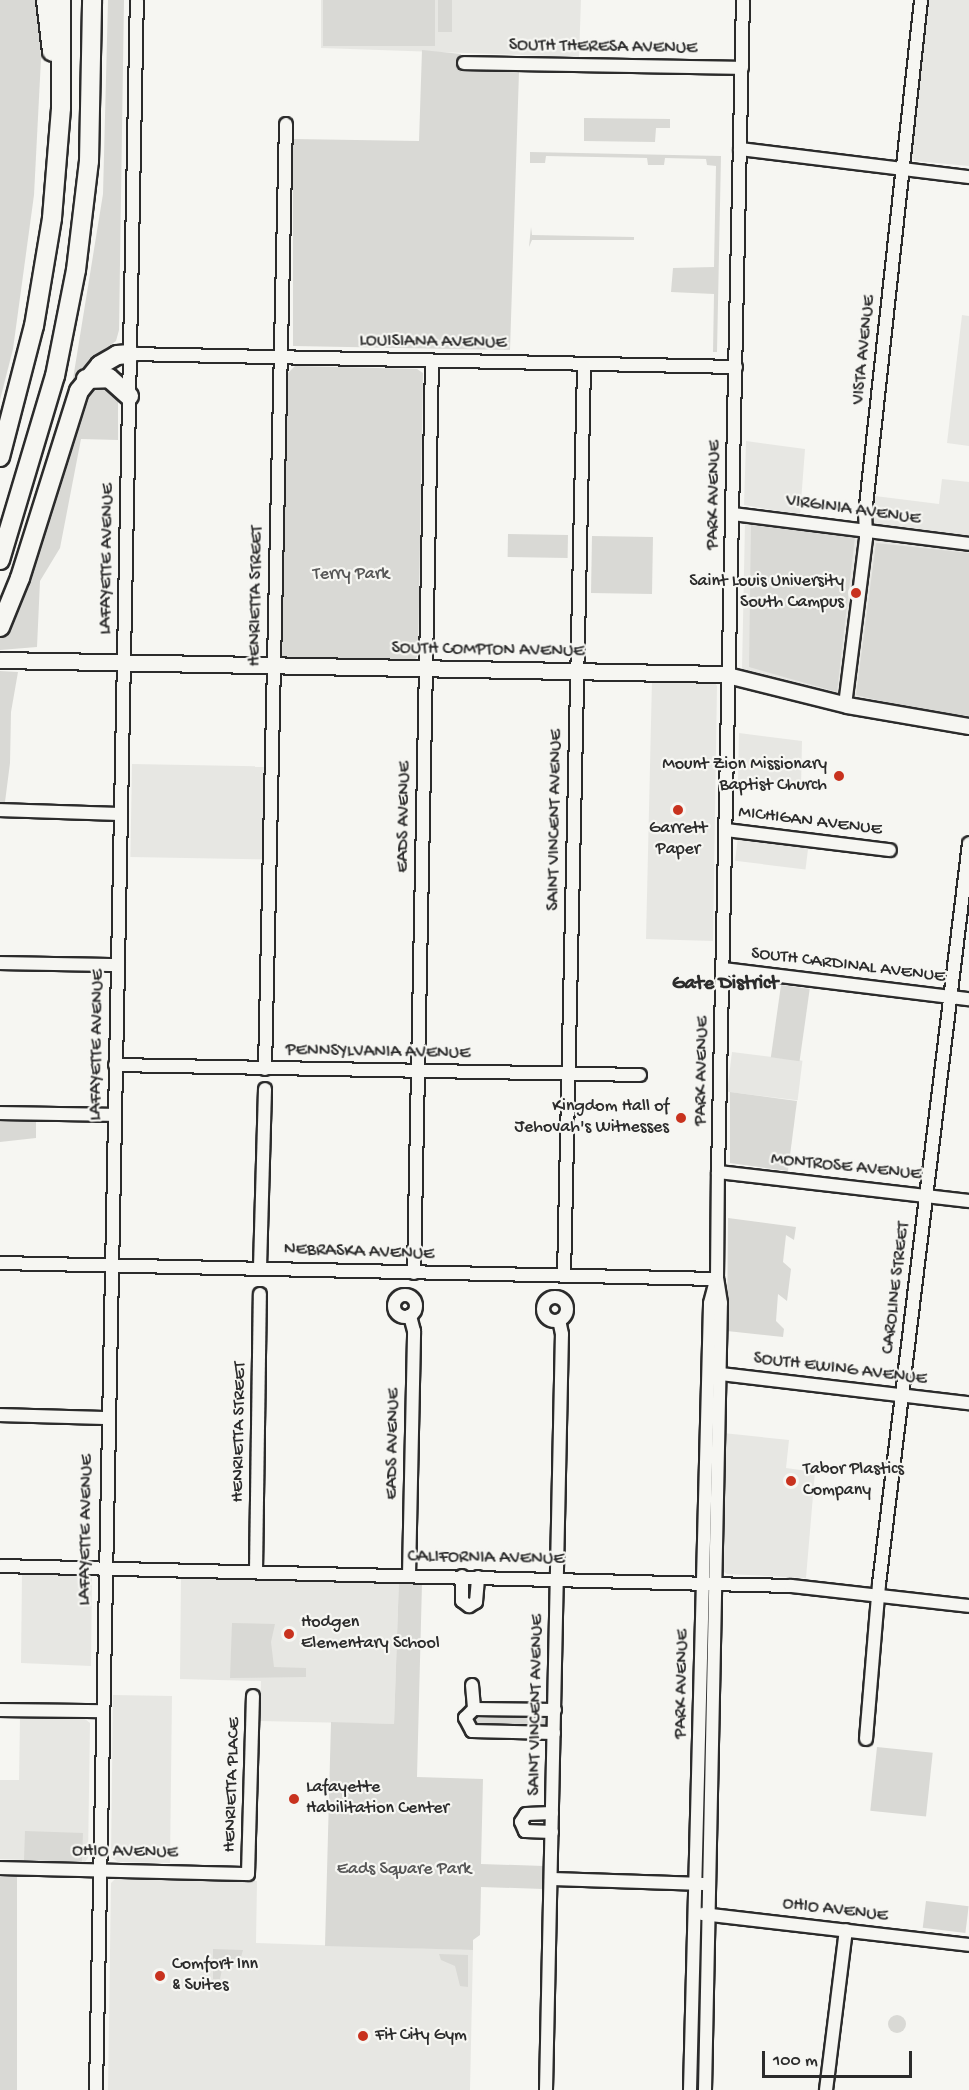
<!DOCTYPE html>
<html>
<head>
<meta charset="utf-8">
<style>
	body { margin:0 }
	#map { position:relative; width:969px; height:2090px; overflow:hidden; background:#f6f6f2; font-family:"Gochi Hand",sans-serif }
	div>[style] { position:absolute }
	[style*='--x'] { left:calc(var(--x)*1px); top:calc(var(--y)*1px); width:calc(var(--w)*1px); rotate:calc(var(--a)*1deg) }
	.built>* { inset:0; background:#e7e7e3; transform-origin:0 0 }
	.green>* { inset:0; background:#d9d9d5; transform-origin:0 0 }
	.round { border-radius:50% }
	.roads { filter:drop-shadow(2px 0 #2b2b2b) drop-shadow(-2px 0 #2b2b2b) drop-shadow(0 2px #2b2b2b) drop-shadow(0 -2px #2b2b2b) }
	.minor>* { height:12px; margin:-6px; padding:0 6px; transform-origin:6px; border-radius:6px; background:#f6f6f2 }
	.minor>.ring { margin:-6px; padding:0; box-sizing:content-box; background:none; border:12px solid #f6f6f2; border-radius:50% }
	.major>* { height:15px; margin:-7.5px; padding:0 7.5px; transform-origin:7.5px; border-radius:7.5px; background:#f6f6f2 }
	.highway>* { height:18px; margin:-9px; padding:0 9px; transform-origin:9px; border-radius:9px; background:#f6f6f2 }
	.dots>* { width:16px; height:16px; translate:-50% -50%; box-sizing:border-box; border:3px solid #f6f6f2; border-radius:50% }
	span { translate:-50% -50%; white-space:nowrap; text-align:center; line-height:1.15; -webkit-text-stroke:4.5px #f6f6f2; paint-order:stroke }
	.street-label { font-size:18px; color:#2b2b2b }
	.park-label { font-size:18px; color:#565656 }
	.poi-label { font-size:18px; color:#2b2b2b }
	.right { translate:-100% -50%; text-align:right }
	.left { translate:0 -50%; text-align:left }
	.neighbourhood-label { font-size:20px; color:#2b2b2b; font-weight:700 }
	.scale { position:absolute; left:762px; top:2051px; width:150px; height:27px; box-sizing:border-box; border:3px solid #2b2b2b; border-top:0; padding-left:8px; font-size:18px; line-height:21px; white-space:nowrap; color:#2b2b2b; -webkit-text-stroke:4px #f6f6f2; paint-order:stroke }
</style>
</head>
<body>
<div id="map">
	<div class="built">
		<i style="clip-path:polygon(321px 0,581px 0,579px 57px,321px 48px)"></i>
		<i style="clip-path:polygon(929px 0,969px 0,969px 166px,915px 161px,911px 157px)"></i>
		<i style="clip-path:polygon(962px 315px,969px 316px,969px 446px,947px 443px)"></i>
		<i style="clip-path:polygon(746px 441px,805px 449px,800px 515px,744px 505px)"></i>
		<i style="clip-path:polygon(942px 479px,969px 482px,969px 655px,913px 711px,742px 670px,745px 522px,870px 537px,875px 496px,939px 504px)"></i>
		<i style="clip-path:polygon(652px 680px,714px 681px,717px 686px,713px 941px,646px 939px)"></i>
		<i style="clip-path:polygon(739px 733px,802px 741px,801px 788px,738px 781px)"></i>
		<i style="left:132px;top:764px;width:132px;height:93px;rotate:1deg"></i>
		<i style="left:738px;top:837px;width:71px;height:24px;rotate:7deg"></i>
		<i style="left:732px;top:1052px;width:71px;height:40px;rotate:7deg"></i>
		<i style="clip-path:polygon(723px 1433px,789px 1440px,786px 1468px,815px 1472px,806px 1578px,727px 1574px,722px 1570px)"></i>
		<i style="clip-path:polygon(22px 1574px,88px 1575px,92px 1578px,91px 1666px,21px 1663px)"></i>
		<i style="clip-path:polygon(263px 1576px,399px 1578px,394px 1724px,260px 1721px,261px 1681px,180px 1679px,181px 1578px)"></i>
		<i style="clip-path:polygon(113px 1695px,172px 1696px,170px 1863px,118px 1862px,111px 1857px)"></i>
		<i style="clip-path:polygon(20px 1717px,85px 1719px,90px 1723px,88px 1858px,85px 1862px,0 1859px,0 1780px,19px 1780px)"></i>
		<i style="clip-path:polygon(116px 1878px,257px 1881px,256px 1943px,473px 1950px,470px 2090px,108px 2090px,111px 1883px)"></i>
	</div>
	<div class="green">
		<i style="clip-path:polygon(0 0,38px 0,41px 59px,34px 195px,13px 349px,0 400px)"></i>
		<i style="clip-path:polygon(108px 0,124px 0,119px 330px,116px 341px,91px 359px,72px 385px,103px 194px)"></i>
		<i style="left:323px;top:0;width:112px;height:46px"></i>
		<i style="left:438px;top:0;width:14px;height:32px"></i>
		<i style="clip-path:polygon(422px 50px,461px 54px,461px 72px,519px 72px,510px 350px,293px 346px,293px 139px,419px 141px)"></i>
		<i style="clip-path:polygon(584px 118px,670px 119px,670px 128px,656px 128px,655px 142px,584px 141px)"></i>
		<i style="clip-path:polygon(530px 152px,721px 156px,717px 352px,713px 352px,714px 294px,671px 292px,673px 268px,714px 267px,716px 166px,707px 165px,706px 159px,665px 158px,664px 165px,648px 165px,647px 158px,546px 156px,545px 163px,530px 163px)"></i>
		<i style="clip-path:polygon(531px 227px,532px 235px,634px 237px,634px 240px,532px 240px,529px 247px)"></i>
		<i style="clip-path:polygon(295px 366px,417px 369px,423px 373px,418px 655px,414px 661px,282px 657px,287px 374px)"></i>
		<i style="clip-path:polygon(103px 385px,118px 395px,118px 440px,81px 439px,60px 548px,40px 581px,37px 647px,0 650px,0 638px,89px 389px)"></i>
		<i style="clip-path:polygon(751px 525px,855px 537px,837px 692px,749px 667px)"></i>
		<i style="left:508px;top:534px;width:60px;height:23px;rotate:1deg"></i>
		<i style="left:592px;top:536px;width:61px;height:57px;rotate:1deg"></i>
		<i style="clip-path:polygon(876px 543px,969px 553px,969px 716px,915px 709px,856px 695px)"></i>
		<i style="clip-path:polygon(0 671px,18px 672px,11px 712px,10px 763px,5px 802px,0 802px)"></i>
		<i style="left:781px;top:985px;width:29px;height:73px;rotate:8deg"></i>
		<i style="clip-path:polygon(730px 1092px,797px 1101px,788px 1171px,730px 1163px)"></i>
		<i style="clip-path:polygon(0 1121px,36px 1122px,36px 1138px,0 1142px)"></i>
		<i style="clip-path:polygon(728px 1218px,796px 1227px,794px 1240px,786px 1235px,783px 1262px,791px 1269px,787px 1301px,778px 1294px,776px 1321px,784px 1329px,783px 1337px,727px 1331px)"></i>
		<i style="clip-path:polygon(399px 1578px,422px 1583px,417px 1777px,483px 1779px,481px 1864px,544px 1866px,543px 1889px,481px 1887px,480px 1935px,473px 1940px,473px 1950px,325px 1946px,331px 1722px,394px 1724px)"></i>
		<i style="clip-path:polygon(232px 1623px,275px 1624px,271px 1642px,274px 1667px,306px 1668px,306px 1677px,230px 1678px)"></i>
		<i style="clip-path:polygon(474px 1714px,544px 1716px,546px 1723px,542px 1727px,476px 1726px,471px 1718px)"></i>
		<i style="left:877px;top:1747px;width:56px;height:64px;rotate:6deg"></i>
		<i style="left:25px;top:1831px;width:58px;height:29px;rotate:2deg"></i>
		<i style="left:0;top:1877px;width:17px;height:213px"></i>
		<i style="left:926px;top:1901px;width:43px;height:27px;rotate:7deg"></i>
		<i style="clip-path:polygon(213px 1949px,243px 1950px,241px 1957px,223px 1965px,220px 1979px,213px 1979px)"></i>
		<i style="clip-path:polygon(439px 1954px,468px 1955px,468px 1987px,460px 1986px,455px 1966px,441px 1960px)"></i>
		<i class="round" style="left:888px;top:2015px;width:18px;height:18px"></i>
	</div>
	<div class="roads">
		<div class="minor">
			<i style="--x:464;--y:63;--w:278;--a:1"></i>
			<i style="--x:740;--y:149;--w:231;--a:7"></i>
			<i style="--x:130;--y:354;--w:606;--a:1.23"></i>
			<i style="--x:733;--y:514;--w:238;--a:7.2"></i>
			<i style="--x:845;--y:705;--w:168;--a:-82.8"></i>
			<i style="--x:866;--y:538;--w:23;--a:-92"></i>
			<i style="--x:865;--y:515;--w:518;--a:-83.79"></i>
			<i style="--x:0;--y:810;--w:121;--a:1.9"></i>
			<i style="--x:726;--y:830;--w:165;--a:7"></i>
			<i style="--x:0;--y:963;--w:118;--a:1"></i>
			<i style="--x:723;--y:969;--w:248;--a:7"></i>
			<i style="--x:115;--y:1065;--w:525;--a:1.09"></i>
			<i style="--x:265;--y:1069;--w:945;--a:-88.73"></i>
			<i style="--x:0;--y:1113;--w:114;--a:1"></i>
			<i style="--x:718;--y:1172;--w:253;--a:6.6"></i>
			<i style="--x:0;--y:1263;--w:717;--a:1.28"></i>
			<i style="--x:260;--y:1268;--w:179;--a:-88.4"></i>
			<i style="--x:414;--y:1273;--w:912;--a:-88.87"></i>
			<i style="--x:564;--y:1276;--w:912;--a:-88.74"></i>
			<i class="ring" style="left:394px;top:1295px;width:10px;height:10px"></i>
			<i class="ring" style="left:543px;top:1297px;width:12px;height:12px"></i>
			<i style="--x:712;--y:1373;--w:259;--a:6.7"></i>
			<i style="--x:0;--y:1415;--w:107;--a:1.6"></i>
			<i style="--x:0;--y:1566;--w:791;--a:1.45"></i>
			<i style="--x:791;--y:1586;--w:179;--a:6.4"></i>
			<i style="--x:256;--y:1571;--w:277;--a:-89.2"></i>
			<i style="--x:409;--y:1575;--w:244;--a:-88.8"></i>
			<i style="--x:414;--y:1331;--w:16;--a:-105"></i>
			<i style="--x:462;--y:1576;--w:25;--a:90"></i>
			<i style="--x:462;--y:1601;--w:9;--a:36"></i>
			<i style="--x:469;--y:1606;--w:8;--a:-30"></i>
			<i style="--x:476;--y:1602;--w:25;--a:-85"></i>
			<i style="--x:472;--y:1685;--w:24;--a:85"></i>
			<i style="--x:0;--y:1710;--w:102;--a:0.6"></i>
			<i style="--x:554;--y:1733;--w:82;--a:-178.6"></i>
			<i style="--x:472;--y:1731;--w:15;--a:-118"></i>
			<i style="--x:465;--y:1718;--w:13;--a:-45"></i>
			<i style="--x:474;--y:1709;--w:81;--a:0.7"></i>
			<i style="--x:866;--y:1739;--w:156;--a:-85.2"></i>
			<i style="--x:879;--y:1584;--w:746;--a:-83.07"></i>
			<i style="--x:552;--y:1832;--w:27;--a:-178"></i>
			<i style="--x:525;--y:1831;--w:10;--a:-114"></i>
			<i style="--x:521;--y:1822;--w:9;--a:-58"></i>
			<i style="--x:526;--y:1814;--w:26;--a:-2"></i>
			<i style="--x:0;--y:1868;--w:248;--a:1.4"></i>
			<i style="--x:248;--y:1874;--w:178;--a:-88.4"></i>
			<i style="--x:551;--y:1879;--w:154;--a:1.9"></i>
			<i style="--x:702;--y:1914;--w:269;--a:6.6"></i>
			<i style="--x:96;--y:2090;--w:2090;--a:-88.88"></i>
			<i style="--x:546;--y:2090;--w:756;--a:-88.79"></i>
			<i style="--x:562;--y:1334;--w:14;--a:-102"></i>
			<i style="--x:690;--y:2090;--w:787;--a:-88.54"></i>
			<i style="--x:710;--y:1303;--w:24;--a:-75"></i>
			<i style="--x:705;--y:2090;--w:787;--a:-88.84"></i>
			<i style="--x:721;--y:1303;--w:24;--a:-99"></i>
			<i style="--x:717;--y:1279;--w:107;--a:-89.5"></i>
			<i style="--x:718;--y:1172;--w:1172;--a:-88.78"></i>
			<i style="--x:826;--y:2090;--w:161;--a:-82.9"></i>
		</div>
		<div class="major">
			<i style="--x:0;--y:660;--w:723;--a:1.11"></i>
			<i style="--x:723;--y:674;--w:128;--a:14"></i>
			<i style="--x:847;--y:705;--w:124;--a:9.8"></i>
		</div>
		<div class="highway">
			<i style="--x:46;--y:0;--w:52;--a:83.4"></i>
			<i style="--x:86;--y:379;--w:23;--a:-2"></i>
			<i style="--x:109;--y:378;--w:27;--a:42"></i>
			<i style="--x:0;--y:457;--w:135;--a:-75.5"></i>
			<i style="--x:34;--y:326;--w:109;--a:-80.5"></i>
			<i style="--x:52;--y:218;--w:110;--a:-85.3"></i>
			<i style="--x:61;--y:108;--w:108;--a:-90"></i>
			<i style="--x:0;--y:560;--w:192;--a:-73.4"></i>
			<i style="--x:55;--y:376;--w:108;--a:-78.8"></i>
			<i style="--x:76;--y:270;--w:110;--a:-83.2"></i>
			<i style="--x:89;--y:161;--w:161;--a:-88.9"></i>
			<i style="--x:0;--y:627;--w:53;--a:-67.8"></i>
			<i style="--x:20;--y:578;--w:196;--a:-72.5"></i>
			<i style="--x:79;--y:391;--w:33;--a:-51"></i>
			<i style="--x:100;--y:365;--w:20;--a:-30"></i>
			<i style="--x:117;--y:355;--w:13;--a:-4"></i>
		</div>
	</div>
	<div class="dots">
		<i style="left:856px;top:593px;background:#c8321e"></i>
		<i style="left:839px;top:776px;background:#c8321e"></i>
		<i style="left:678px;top:810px;background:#c8321e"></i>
		<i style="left:681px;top:1118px;background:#c8321e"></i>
		<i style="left:791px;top:1481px;background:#c8321e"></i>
		<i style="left:289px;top:1634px;background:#c8321e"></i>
		<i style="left:294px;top:1799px;background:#c8321e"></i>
		<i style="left:160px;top:1976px;background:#c8321e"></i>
		<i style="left:363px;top:2036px;background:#c8321e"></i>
	</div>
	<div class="street-label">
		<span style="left:603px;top:48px;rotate:1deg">SOUTH THERESA AVENUE</span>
		<span style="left:433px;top:343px;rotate:1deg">LOUISIANA AVENUE</span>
		<span style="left:865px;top:350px;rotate:-84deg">VISTA AVENUE</span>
		<span style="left:715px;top:495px;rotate:-89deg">PARK AVENUE</span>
		<span style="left:853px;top:511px;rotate:8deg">VIRGINIA AVENUE</span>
		<span style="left:108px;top:559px;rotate:-89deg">LAFAYETTE AVENUE</span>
		<span style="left:257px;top:596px;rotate:-89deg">HENRIETTA STREET</span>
		<span style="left:488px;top:651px;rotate:1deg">SOUTH COMPTON AVENUE</span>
		<span style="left:405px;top:817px;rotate:-89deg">EADS AVENUE</span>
		<span style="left:556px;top:820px;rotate:-89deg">SAINT VINCENT AVENUE</span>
		<span style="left:810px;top:822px;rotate:7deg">MICHIGAN AVENUE</span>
		<span style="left:848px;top:966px;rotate:7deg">SOUTH CARDINAL AVENUE</span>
		<span style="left:98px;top:1045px;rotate:-89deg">LAFAYETTE AVENUE</span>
		<span style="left:378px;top:1053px;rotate:1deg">PENNSYLVANIA AVENUE</span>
		<span style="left:703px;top:1071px;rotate:-89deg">PARK AVENUE</span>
		<span style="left:846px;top:1168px;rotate:6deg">MONTROSE AVENUE</span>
		<span style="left:359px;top:1253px;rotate:2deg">NEBRASKA AVENUE</span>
		<span style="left:897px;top:1288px;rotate:-83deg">CAROLINE STREET</span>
		<span style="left:840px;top:1370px;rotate:7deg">SOUTH EWING AVENUE</span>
		<span style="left:240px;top:1432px;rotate:-89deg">HENRIETTA STREET</span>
		<span style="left:394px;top:1444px;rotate:-89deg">EADS AVENUE</span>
		<span style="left:87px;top:1530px;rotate:-89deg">LAFAYETTE AVENUE</span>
		<span style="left:486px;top:1559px;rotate:1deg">CALIFORNIA AVENUE</span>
		<span style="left:683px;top:1684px;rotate:-89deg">PARK AVENUE</span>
		<span style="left:537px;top:1705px;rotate:-89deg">SAINT VINCENT AVENUE</span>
		<span style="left:233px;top:1785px;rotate:-88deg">HENRIETTA PLACE</span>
		<span style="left:125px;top:1853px;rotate:1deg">OHIO AVENUE</span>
		<span style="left:835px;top:1911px;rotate:7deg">OHIO AVENUE</span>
	</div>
	<div class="park-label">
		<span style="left:351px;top:575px">Terry Park</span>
		<span style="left:404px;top:1870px">Eads Square Park</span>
	</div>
	<div class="poi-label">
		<span class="right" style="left:844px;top:593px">Saint Louis University<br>South Campus</span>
		<span class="right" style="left:827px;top:776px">Mount Zion Missionary<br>Baptist Church</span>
		<span style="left:678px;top:840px">Garrett<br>Paper</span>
		<span class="right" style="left:669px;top:1118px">Kingdom Hall of<br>Jehovah's Witnesses</span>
		<span class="left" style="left:803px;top:1481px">Tabor Plastics<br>Company</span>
		<span class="left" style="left:301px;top:1634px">Hodgen<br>Elementary School</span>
		<span class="left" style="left:306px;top:1799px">Lafayette<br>Habilitation Center</span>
		<span class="left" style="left:172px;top:1976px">Comfort Inn<br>&amp; Suites</span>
		<span class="left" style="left:375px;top:2036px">Fit City Gym</span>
	</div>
	<div class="neighbourhood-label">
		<span style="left:725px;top:984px">Gate District</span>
	</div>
	<div class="scale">100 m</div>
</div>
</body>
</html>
